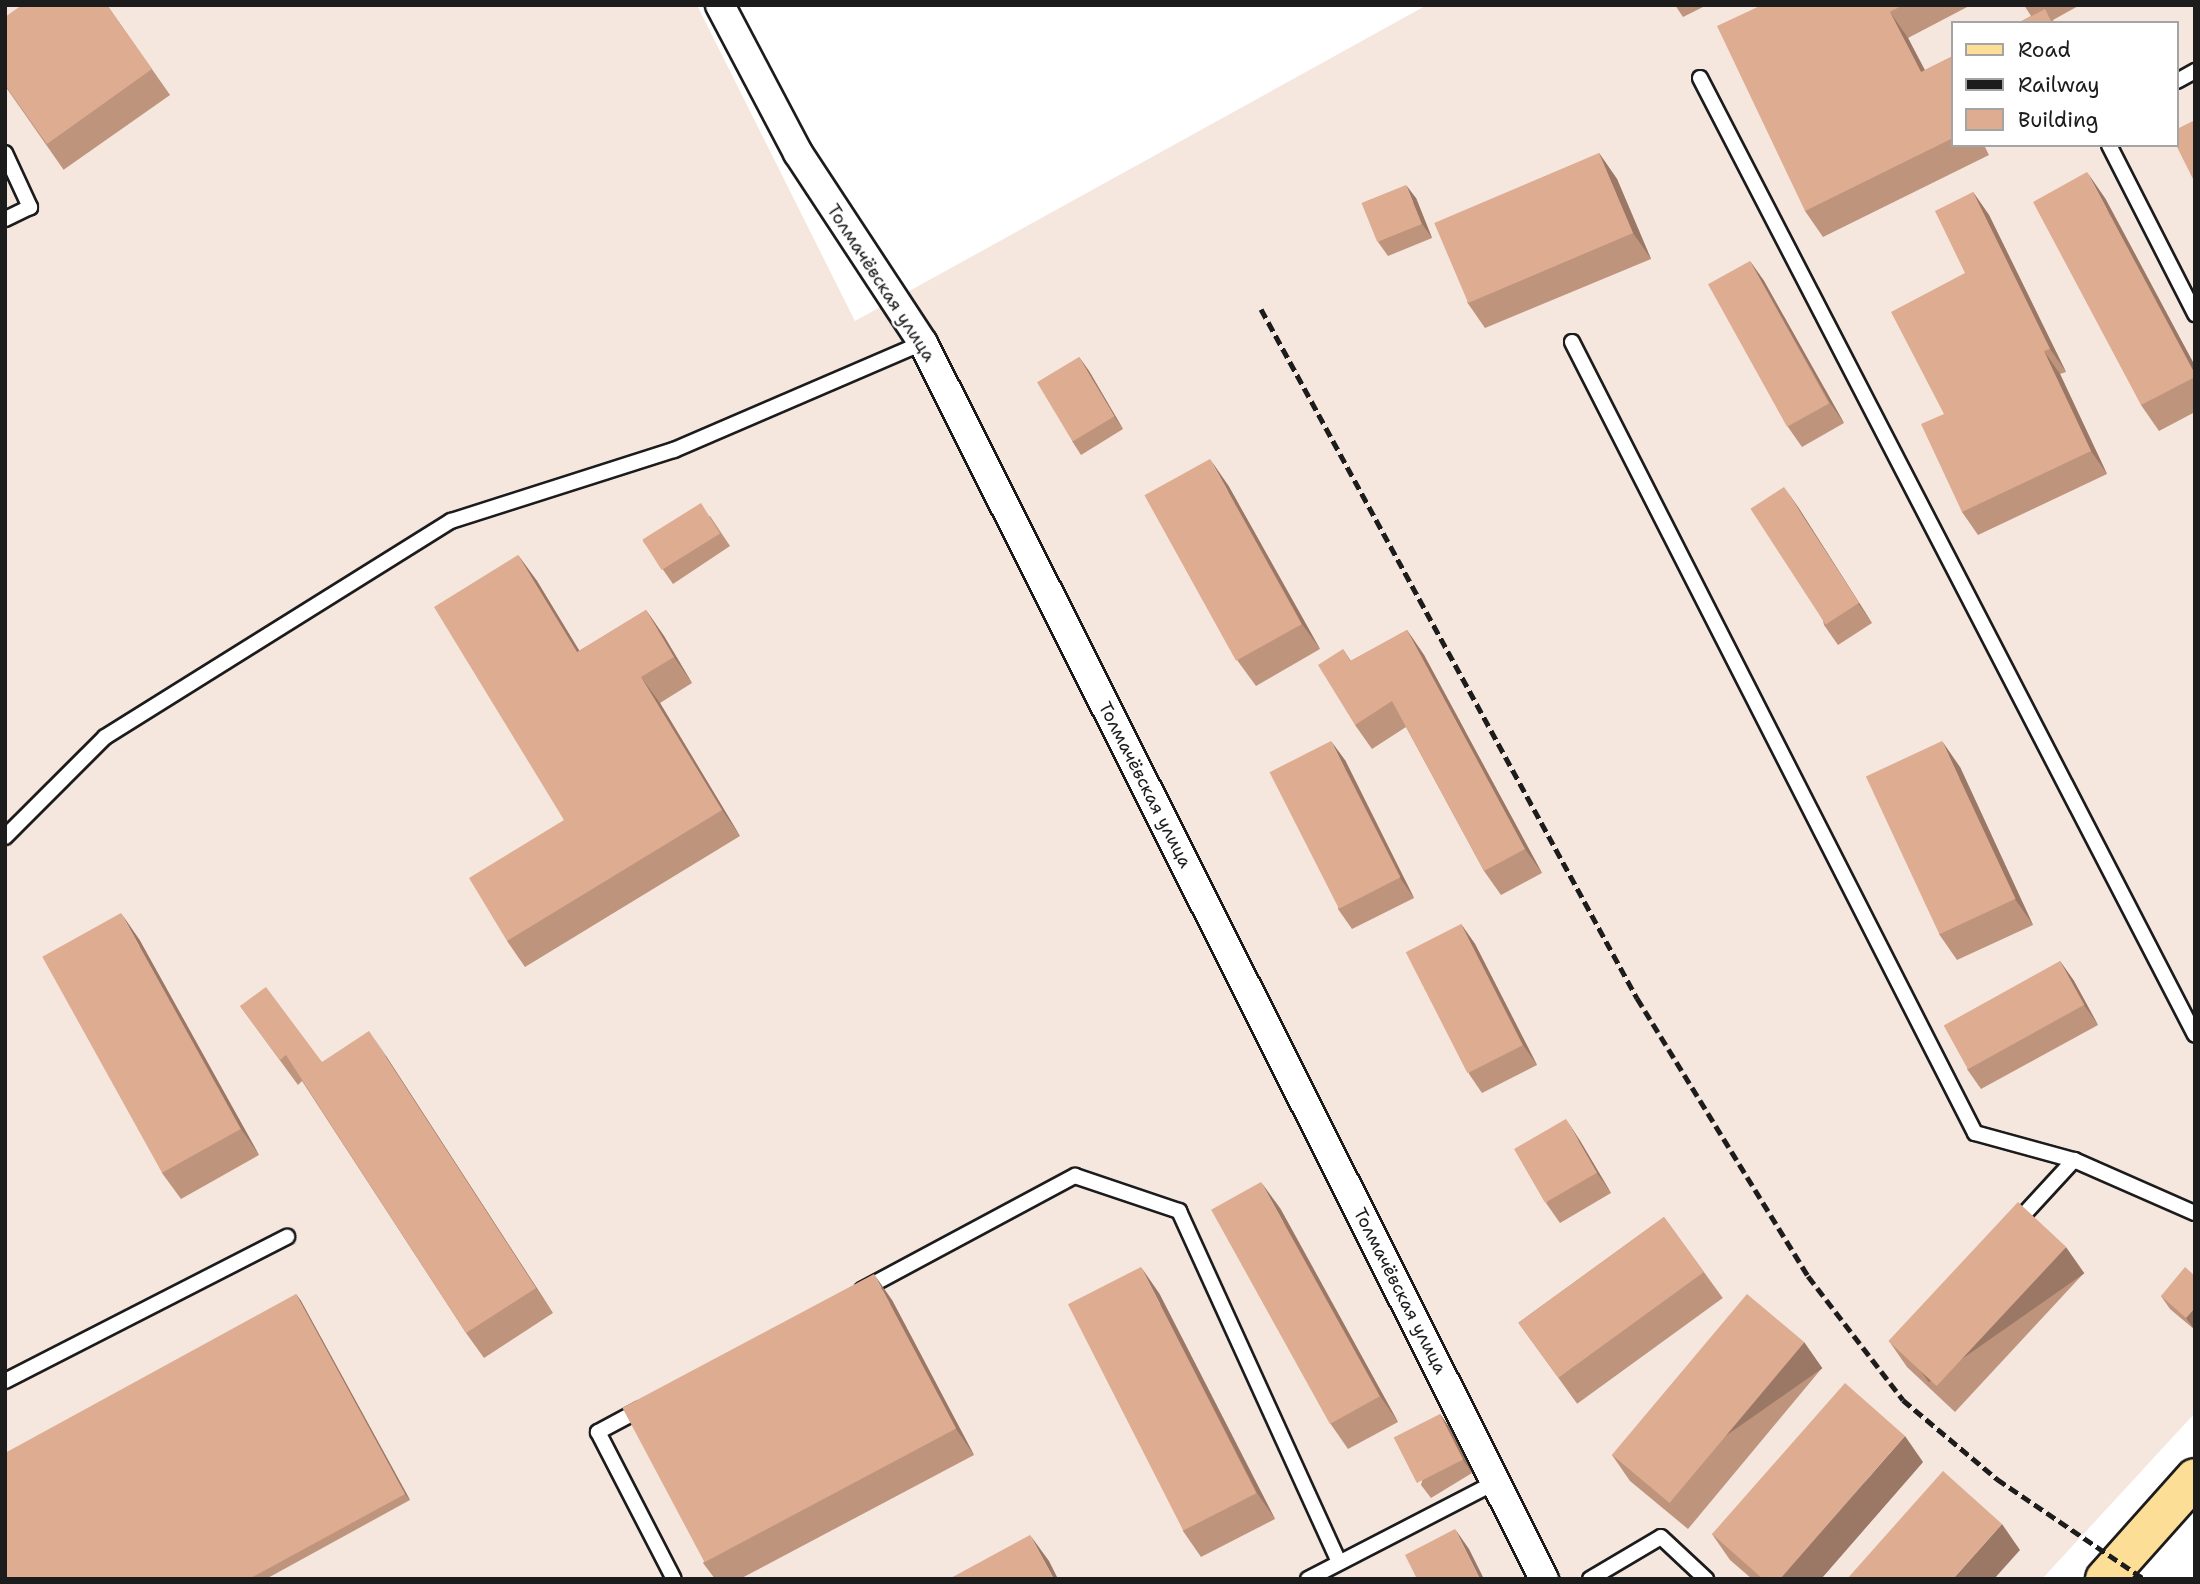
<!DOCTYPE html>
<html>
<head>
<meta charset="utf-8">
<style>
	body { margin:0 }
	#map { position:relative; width:2200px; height:1584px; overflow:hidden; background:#fff; font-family:"Shantell Sans",sans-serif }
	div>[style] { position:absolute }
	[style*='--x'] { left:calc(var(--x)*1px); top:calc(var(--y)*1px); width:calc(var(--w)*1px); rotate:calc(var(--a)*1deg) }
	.built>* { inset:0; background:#f5e6de }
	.roads { filter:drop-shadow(2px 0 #1c1c1c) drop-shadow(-2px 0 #1c1c1c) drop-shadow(0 2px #1c1c1c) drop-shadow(0 -2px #1c1c1c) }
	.lane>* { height:14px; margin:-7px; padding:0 7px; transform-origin:7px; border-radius:7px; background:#fff }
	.street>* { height:28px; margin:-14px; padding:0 14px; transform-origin:14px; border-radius:14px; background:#fff }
	.primary>* { height:38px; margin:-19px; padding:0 19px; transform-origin:19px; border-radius:19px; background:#fcde96 }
	.rail>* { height:5px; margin-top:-2.5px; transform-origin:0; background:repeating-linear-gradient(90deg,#1c1c1c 0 10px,transparent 0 15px) }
	.wall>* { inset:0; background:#bf947d; transform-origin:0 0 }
	.shaded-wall>* { inset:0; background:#9b7866; transform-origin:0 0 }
	.building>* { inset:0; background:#deac91; transform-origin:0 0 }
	span { translate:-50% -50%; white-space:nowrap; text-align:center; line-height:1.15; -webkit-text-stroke:5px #fff; paint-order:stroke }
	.street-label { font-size:18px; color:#1c1c1c }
	.frame { position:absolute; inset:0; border:7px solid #1c1c1c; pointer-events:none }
	.legend { position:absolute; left:1951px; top:21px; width:228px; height:126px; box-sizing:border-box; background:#fff; border:2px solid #a4a4a4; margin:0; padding:9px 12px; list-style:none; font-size:21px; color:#1c1c1c }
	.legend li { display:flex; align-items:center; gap:14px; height:35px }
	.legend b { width:35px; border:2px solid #a4a4a4 }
</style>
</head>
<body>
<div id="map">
	<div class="built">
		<i style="clip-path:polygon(evenodd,5px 5px,697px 5px,855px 321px,1427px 5px,2195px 5px,2195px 1413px,2042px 1579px,5px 1579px,5px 5px,1953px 23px,2177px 23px,2177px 145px,1953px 145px,1953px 23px)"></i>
	</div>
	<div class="roads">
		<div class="lane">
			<i style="--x:1700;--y:78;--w:1077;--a:62.65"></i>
			<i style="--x:2177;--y:81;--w:21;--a:-29"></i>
			<i style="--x:2109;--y:145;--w:190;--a:63"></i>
			<i style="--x:5;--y:153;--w:60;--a:65.2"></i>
			<i style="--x:30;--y:207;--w:28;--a:154"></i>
			<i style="--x:1572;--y:342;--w:888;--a:63"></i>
			<i style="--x:1975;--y:1133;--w:103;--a:15.3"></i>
			<i style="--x:2074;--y:1160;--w:132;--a:23.7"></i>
			<i style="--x:5;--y:837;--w:141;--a:-45"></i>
			<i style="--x:105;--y:737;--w:408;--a:-32"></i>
			<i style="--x:451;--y:521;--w:234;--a:-17.7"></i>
			<i style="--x:674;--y:450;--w:271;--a:-23.3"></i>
			<i style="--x:2016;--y:1223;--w:86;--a:-47.4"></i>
			<i style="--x:862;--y:1290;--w:242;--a:-28.2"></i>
			<i style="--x:1075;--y:1176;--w:110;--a:18.6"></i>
			<i style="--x:1179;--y:1211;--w:386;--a:65.5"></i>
			<i style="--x:5;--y:1381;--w:317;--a:-27.1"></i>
			<i style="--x:641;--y:1409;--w:49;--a:151.9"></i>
			<i style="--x:598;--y:1432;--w:165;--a:62.7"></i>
			<i style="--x:1308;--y:1579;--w:212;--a:-27.3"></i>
			<i style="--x:1590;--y:1579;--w:82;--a:-30.6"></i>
			<i style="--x:1661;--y:1537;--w:62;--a:43"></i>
		</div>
		<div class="street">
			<i style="--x:720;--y:5;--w:167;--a:62.2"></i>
			<i style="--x:798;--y:153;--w:227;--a:56.7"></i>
			<i style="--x:923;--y:343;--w:1383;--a:63.32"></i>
		</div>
		<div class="primary">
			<i style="--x:2105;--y:1579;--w:135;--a:-48.3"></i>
		</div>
	</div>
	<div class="rail">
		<i style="--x:1261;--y:309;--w:785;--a:61.38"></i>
		<i style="--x:1637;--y:998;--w:326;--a:58.4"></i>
		<i style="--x:1808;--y:1276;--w:156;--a:52.5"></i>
		<i style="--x:1903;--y:1400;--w:123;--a:40"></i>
		<i style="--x:1997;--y:1479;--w:178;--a:34.2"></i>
	</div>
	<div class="wall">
		<i style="left:107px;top:5px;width:110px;height:130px;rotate:55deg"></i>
		<i style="clip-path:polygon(1675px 5px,1707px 5px,1683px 17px)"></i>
		<i style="clip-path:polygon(1762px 5px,1971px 5px,1908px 38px,1925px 70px,1953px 56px,1953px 145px,1984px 145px,1989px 155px,1823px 237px,1805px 211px)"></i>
		<i style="clip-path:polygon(2024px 5px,2080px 5px,2053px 20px,2055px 23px,2018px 23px,2031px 16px)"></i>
		<i style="clip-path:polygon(1599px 153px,1617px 179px,1651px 259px,1485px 328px,1467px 302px)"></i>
		<i style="clip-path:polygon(1973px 192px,1989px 215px,2066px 372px,2060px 374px,2107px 474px,1978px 535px,1962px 512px,1944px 414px,1965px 273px)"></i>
		<i style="clip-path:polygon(1416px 198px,1432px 238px,1388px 256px,1378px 242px)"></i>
		<i style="clip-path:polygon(2105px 198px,2195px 366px,2195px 412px,2159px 431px,2141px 405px)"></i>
		<i style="clip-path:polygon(1750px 261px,1764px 281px,1844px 423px,1802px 447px,1788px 427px)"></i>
		<i style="clip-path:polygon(1079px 357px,1089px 371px,1123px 429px,1081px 455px,1072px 441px)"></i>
		<i style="clip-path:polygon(1228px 485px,1320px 649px,1256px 686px,1237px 660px)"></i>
		<i style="clip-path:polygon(1798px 507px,1872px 623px,1838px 645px,1824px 625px)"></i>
		<i style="clip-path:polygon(710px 516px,730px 546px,673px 584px,643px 541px)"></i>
		<i style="clip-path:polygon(518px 555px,537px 581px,579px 651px,646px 610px,664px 636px,692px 683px,660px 703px,740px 836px,525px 967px,507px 941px,564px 820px)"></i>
		<i style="clip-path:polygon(1407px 630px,1424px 655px,1542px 873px,1501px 895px,1484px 871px,1406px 727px,1372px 749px,1355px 725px,1343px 649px,1351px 661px)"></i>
		<i style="clip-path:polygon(1345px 760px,1414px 898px,1352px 929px,1338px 909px)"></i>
		<i style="clip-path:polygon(1960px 767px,2033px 925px,1957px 960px,1939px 934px)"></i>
		<i style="clip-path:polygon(1461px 924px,1475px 944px,1537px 1065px,1482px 1093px,1469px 1074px)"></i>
		<i style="clip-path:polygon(139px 939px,259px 1155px,181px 1199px,162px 1173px)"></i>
		<i style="clip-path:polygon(2060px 961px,2074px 981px,2098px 1025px,1981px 1089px,1967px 1069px)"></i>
		<i style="clip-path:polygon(240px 1006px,322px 1062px,386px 1056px,553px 1313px,484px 1358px,466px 1333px,302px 1081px,298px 1085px)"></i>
		<i style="clip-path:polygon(1579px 1139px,1611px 1193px,1560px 1223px,1546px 1203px)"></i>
		<i style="clip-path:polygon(1280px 1208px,1398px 1422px,1348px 1449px,1330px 1423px)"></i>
		<i style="left:1664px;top:1217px;width:100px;height:180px;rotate:54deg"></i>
		<i style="clip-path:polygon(2084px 1273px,1955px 1412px,1907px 1367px,1889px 1341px)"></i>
		<i style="clip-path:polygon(2195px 1276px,2195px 1330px,2170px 1309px,2161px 1296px)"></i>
		<i style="clip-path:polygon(1159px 1293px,1275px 1519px,1201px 1557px,1183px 1531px)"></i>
		<i style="clip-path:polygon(296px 1294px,301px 1301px,410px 1500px,266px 1579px,5px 1579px)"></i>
		<i style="clip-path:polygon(892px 1300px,974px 1455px,740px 1579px,715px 1579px,703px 1563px)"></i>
		<i style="clip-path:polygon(1804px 1342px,1822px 1368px,1688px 1529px,1630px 1481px,1612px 1455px)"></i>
		<i style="clip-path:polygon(1440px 1414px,1449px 1427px,1472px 1473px,1431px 1498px,1421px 1485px)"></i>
		<i style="clip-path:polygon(1923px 1462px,1821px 1579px,1752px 1579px,1730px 1560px,1712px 1534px)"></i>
	</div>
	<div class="shaded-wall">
		<i style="clip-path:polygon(1890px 12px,1908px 38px,1939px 98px,1921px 72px)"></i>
		<i style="clip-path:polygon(1599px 153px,1617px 179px,1651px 259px,1633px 233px)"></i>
		<i style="clip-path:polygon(2087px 172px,2105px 198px,2195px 366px,2195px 374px)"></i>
		<i style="clip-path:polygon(1406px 185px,1416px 198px,1432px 238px,1422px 224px)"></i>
		<i style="clip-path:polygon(1973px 192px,1989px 215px,2066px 372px,2050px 349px)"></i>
		<i style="clip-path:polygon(1750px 261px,1764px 281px,1844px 423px,1830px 403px)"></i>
		<i style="clip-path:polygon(2044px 351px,2060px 374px,2107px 474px,2091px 451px)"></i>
		<i style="clip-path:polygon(1079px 357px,1089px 371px,1123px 429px,1114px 416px)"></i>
		<i style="clip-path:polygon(1210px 459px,1228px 485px,1320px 649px,1302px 624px)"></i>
		<i style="clip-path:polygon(1784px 487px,1798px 507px,1872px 623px,1858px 603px)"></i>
		<i style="clip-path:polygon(518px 555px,537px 581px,596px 678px,577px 652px)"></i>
		<i style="clip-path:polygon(646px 610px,664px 636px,692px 683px,674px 657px)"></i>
		<i style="clip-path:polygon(1407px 630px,1424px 655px,1542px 873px,1525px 849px)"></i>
		<i style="clip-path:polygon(641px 677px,660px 703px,740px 836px,722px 810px)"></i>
		<i style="clip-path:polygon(1331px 741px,1345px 760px,1414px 898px,1400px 878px)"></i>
		<i style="clip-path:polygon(1942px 741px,1960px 767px,2033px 925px,2015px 899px)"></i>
		<i style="clip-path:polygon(121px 913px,139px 939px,259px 1155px,241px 1129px)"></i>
		<i style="clip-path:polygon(1461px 924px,1475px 944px,1537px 1065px,1523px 1045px)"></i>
		<i style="clip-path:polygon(2060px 961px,2074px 981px,2098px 1025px,2084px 1005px)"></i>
		<i style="clip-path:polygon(369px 1031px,386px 1056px,553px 1313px,536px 1288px)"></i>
		<i style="clip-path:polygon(1566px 1119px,1579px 1139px,1611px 1193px,1597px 1173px)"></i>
		<i style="clip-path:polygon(1261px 1182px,1280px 1208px,1398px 1422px,1380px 1396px)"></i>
		<i style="left:2066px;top:1247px;width:32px;height:190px;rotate:55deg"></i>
		<i style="clip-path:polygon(1141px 1267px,1159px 1293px,1275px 1519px,1257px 1493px)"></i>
		<i style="clip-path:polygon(874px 1274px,892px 1300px,974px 1455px,956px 1429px)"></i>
		<i style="clip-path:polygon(296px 1294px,301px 1301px,410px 1500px,405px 1494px)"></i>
		<i style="clip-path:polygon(2195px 1308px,2195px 1330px,2186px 1318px)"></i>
		<i style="left:1804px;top:1342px;width:32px;height:209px;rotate:55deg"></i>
		<i style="clip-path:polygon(1440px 1414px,1449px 1427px,1472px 1473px,1463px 1460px)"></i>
		<i style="clip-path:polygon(1905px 1436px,1923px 1462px,1821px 1579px,1780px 1579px)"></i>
		<i style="clip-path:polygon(2002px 1524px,2020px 1550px,1994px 1579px,1953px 1579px)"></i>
		<i style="clip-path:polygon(1455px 1529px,1469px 1549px,1484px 1579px,1480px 1579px)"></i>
		<i style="clip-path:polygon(1030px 1535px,1049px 1561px,1058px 1579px,1054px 1579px)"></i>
	</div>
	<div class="building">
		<i style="clip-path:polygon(22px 5px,107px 5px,152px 69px,47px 144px,5px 85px,5px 17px)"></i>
		<i style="clip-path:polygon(1762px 5px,1903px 5px,1890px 12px,1921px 72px,1953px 56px,1953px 138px,1805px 211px,1717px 26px)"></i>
		<i style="clip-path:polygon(2045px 9px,2052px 23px,2018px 23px)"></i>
		<i style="clip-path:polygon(2195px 120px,2195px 183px,2176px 145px,2177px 129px)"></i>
		<i style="left:1599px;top:153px;width:87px;height:179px;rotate:67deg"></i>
		<i style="clip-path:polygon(2087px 172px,2195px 374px,2195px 377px,2141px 405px,2033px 202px)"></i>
		<i style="left:1406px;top:185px;width:42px;height:48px;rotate:68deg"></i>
		<i style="clip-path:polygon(1973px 192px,2050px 349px,2044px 351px,2091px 451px,1962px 512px,1921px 424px,1944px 414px,1891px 312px,1965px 273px,1935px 211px)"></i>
		<i style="left:1750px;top:261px;width:163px;height:48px;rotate:61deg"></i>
		<i style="left:1079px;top:357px;width:69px;height:49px;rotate:59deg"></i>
		<i style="left:1210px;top:459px;width:189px;height:75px;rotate:61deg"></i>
		<i style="left:1784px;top:487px;width:138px;height:40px;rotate:57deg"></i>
		<i style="left:701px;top:503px;width:36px;height:69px;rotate:58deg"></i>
		<i style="clip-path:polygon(518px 555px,577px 652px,646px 610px,674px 657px,641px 677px,722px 810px,507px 941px,469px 878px,564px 820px,434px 607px)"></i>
		<i style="clip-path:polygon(1407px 630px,1525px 849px,1484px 871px,1392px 701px,1355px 725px,1318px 665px,1343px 649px,1350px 661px)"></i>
		<i style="left:1331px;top:741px;width:153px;height:69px;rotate:63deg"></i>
		<i style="left:1942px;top:741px;width:174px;height:84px;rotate:65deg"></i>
		<i style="left:121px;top:913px;width:247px;height:90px;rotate:61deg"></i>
		<i style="left:1461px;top:924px;width:136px;height:62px;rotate:63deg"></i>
		<i style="left:2060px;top:961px;width:50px;height:133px;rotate:61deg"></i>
		<i style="clip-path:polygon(266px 987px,322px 1062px,369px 1031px,536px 1288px,466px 1333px,286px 1055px,280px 1060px,240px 1006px)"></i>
		<i style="left:1566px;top:1119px;width:62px;height:60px;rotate:60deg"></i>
		<i style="left:1261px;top:1182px;width:245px;height:57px;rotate:61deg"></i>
		<i style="left:2018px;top:1202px;width:66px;height:190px;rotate:43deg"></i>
		<i style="left:1664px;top:1217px;width:68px;height:180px;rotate:54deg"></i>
		<i style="left:1141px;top:1267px;width:254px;height:82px;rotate:63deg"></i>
		<i style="clip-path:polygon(2185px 1267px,2195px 1276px,2195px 1308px,2186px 1318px,2161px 1296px)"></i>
		<i style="left:874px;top:1274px;width:175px;height:285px;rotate:62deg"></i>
		<i style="clip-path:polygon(296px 1294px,405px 1494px,249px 1579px,5px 1579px,5px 1453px)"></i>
		<i style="left:1747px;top:1294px;width:75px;height:210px;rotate:40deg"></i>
		<i style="clip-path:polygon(1845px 1383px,1905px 1436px,1780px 1579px,1763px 1579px,1712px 1534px)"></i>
		<i style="left:1440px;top:1414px;width:51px;height:52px;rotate:63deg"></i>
		<i style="clip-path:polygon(1943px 1471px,2002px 1524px,1953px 1579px,1847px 1579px)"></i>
		<i style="clip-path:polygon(1455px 1529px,1480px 1579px,1417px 1579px,1405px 1555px)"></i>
		<i style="clip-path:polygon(1030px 1535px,1054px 1579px,949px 1579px)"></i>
	</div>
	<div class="street-label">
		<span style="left:881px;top:283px;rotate:57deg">Толмачёвская улица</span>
		<span style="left:1145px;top:785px;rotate:63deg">Толмачёвская улица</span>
		<span style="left:1400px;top:1291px;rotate:63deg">Толмачёвская улица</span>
	</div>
	<div class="frame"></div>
	<ul class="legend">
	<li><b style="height:9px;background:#fcde96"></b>Road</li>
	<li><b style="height:9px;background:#1c1c1c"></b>Railway</li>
	<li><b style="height:19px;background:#deac91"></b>Building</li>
	</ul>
</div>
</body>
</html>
